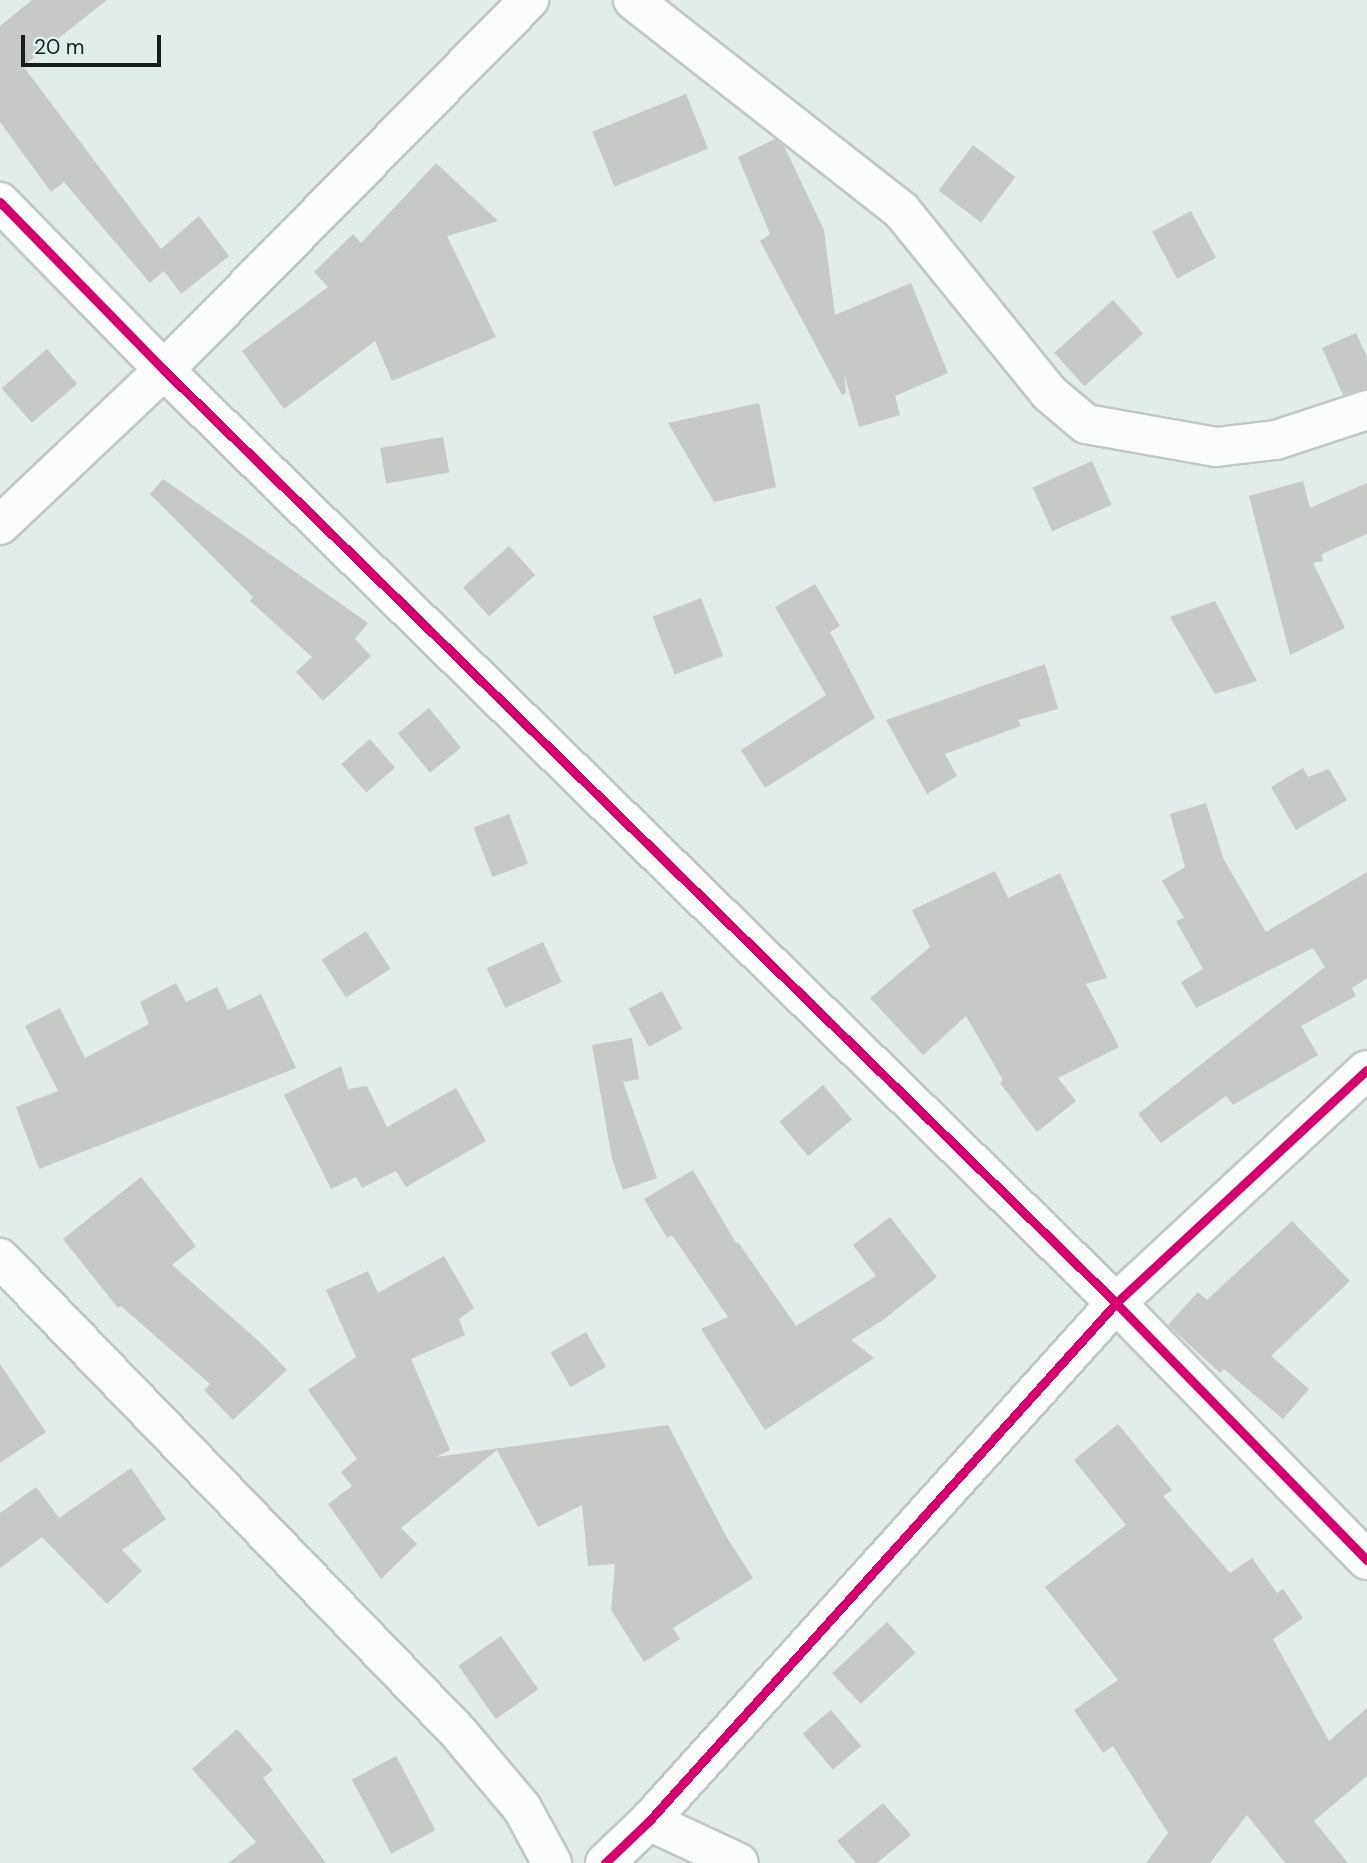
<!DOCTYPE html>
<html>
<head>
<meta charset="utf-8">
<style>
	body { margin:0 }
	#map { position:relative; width:1367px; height:1863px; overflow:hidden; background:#e2ecea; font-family:"DM Sans",sans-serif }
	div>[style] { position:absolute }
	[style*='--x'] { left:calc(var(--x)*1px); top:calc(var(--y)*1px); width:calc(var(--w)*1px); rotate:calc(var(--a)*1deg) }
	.building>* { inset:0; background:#c6c9c6; transform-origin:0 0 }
	.roads { filter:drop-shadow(2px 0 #c0c8c6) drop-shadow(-2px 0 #c0c8c6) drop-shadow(0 2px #c0c8c6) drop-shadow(0 -2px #c0c8c6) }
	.minor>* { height:38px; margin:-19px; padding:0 19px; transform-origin:19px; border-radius:19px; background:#fbfcfc }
	.cycleway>* { height:9px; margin:-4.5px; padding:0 4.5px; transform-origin:4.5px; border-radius:4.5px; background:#d6006c }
	span { translate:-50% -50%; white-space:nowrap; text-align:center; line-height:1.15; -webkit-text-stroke:6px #def0ee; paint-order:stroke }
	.scale { position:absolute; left:21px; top:35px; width:140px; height:32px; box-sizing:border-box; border:4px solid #181e1e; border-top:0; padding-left:9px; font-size:21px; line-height:24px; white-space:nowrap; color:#181e1e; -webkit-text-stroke:5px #def0ee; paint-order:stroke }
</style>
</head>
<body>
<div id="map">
	<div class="building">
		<i style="clip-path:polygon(32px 0,107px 0,23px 66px,161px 249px,199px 216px,229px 256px,181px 294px,164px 271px,150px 283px,64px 182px,51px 192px,0 122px,0 26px)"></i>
		<i style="left:686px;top:94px;width:59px;height:101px;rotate:68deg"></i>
		<i style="clip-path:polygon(775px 139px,784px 146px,824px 230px,835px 315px,911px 283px,948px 373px,895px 396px,900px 415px,859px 427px,844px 373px,846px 393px,842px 395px,760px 241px,770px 234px,738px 157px)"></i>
		<i style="left:973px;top:145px;width:53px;height:57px;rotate:37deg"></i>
		<i style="clip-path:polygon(436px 163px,498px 221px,447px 236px,496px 337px,392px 381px,375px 341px,284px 409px,242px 351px,328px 287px,314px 272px,353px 234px,361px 243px)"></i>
		<i style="left:1191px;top:211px;width:53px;height:44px;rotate:62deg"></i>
		<i style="left:1113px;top:300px;width:45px;height:79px;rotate:48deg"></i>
		<i style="clip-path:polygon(1356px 333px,1367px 357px,1367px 389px,1343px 395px,1322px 348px)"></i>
		<i style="left:47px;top:349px;width:46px;height:60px;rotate:49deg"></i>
		<i style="clip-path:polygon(759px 403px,776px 487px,714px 502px,668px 423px)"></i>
		<i style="left:443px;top:437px;width:36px;height:64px;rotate:80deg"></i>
		<i style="left:1092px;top:461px;width:48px;height:65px;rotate:66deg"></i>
		<i style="clip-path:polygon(163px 479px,368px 623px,355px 639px,371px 656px,323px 701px,296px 672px,312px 657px,250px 601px,253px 597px,150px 494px)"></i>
		<i style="clip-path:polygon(1303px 481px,1310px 508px,1367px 483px,1367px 534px,1322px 554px,1323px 561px,1313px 563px,1345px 628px,1290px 655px,1249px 496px)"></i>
		<i style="left:509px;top:546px;width:39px;height:62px;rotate:48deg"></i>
		<i style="clip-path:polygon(815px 584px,840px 626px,830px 632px,875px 718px,765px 788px,741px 750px,826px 695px,775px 607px)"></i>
		<i style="left:701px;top:598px;width:62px;height:52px;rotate:69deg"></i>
		<i style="clip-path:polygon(1215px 601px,1257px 681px,1215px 694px,1170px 617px)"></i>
		<i style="clip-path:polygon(1045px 664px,1058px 709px,1018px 720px,1021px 726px,945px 754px,957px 776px,927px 794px,886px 720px)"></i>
		<i style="left:429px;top:708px;width:51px;height:40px;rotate:51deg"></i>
		<i style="left:370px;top:739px;width:38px;height:38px;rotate:49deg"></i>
		<i style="clip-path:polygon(1303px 768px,1308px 777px,1329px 769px,1347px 800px,1296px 830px,1271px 787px)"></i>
		<i style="clip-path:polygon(1206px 803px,1224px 860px,1266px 932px,1367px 872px,1367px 978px,1352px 988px,1356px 996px,1301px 1026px,1318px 1055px,1233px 1105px,1226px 1096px,1161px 1143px,1138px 1114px,1325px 967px,1313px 948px,1196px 1008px,1181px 982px,1203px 969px,1176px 921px,1184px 918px,1162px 881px,1185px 867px,1170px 814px)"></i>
		<i style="left:509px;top:814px;width:53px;height:38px;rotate:69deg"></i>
		<i style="clip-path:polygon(995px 871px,1008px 898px,1060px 873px,1107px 978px,1086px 984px,1119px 1047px,1058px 1078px,1076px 1101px,1037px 1132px,1000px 1083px,1003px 1080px,966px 1016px,923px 1055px,870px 998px,930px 947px,912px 910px)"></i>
		<i style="left:366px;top:931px;width:45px;height:53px;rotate:57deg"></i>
		<i style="left:543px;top:942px;width:44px;height:62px;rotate:65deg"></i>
		<i style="clip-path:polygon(176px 983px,186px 1002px,217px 987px,228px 1010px,261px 994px,296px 1068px,39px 1169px,16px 1107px,58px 1091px,25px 1026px,60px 1008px,85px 1058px,149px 1024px,140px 1002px)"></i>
		<i style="left:662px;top:991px;width:43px;height:38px;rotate:62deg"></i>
		<i style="clip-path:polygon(632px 1038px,639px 1079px,623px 1082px,657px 1178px,623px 1190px,612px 1159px,592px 1045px)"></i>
		<i style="clip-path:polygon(341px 1066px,348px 1089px,367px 1086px,387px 1127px,456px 1088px,486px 1141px,406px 1187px,396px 1171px,362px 1188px,356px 1177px,331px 1189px,284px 1095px)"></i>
		<i style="left:823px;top:1085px;width:45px;height:57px;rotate:50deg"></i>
		<i style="clip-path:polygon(693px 1170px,736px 1243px,738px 1242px,796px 1326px,876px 1276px,853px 1245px,890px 1217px,937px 1277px,883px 1320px,851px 1340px,874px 1358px,765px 1430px,701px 1329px,728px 1317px,672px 1235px,667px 1238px,644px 1199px)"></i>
		<i style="clip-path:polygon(141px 1177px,196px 1246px,172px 1265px,262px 1344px,287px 1370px,233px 1420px,204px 1390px,210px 1384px,121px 1306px,118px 1308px,63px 1239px)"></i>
		<i style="clip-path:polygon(1292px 1221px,1350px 1281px,1271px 1356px,1309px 1389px,1283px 1419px,1224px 1369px,1220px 1373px,1168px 1325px,1198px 1292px,1207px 1300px)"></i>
		<i style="clip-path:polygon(444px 1256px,474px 1308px,459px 1319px,465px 1335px,411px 1359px,450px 1450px,436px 1457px,668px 1425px,726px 1536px,753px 1578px,673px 1628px,680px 1639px,644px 1662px,611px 1610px,615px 1564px,588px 1566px,582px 1505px,538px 1527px,497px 1450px,401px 1528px,417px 1544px,381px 1579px,328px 1504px,352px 1486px,341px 1472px,357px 1459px,308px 1390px,356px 1357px,326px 1290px,368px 1271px,378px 1293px)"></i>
		<i style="left:586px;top:1332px;width:40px;height:41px;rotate:60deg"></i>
		<i style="clip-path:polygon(0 1364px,46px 1432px,0 1463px)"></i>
		<i style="clip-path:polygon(1118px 1424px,1172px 1490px,1163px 1496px,1230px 1573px,1252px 1558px,1277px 1593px,1283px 1589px,1303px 1618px,1273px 1639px,1329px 1741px,1367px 1708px,1367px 1776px,1314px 1821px,1348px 1863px,1285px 1863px,1247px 1815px,1210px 1863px,1146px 1863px,1168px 1833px,1113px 1746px,1103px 1753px,1074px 1710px,1118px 1680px,1045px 1587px,1126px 1525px,1074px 1460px)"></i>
		<i style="clip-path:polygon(131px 1468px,166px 1519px,122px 1550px,142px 1571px,107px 1604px,42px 1537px,0 1568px,0 1513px,36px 1487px,59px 1518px)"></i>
		<i style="left:887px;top:1622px;width:42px;height:75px;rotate:47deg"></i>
		<i style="left:501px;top:1636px;width:65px;height:52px;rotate:55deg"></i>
		<i style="left:831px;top:1710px;width:47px;height:37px;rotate:50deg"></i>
		<i style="clip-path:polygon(237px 1729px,273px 1770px,263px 1778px,326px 1863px,228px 1863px,256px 1842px,192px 1769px)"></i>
		<i style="left:396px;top:1756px;width:84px;height:50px;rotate:62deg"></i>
		<i style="clip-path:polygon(883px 1803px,911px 1835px,877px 1863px,856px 1863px,837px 1841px)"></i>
	</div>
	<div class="roads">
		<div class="minor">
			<i style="--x:633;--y:0;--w:340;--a:38.1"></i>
			<i style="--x:901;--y:210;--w:235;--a:51"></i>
			<i style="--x:1049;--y:393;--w:48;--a:40"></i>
			<i style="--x:1086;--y:424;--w:132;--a:10"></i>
			<i style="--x:1216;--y:447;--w:60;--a:-6.7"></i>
			<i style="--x:1276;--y:440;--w:96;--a:-18.2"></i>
			<i style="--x:0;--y:202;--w:235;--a:45.7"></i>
			<i style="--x:164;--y:370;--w:1333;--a:44.42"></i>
			<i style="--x:1116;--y:1303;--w:359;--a:45.7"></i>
			<i style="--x:0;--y:525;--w:226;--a:-43.4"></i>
			<i style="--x:164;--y:370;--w:520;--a:-45.39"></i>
			<i style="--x:0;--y:1258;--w:659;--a:45.98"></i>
			<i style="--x:458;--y:1732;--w:99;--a:49.9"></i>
			<i style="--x:522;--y:1808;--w:63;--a:61.4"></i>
			<i style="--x:649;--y:1821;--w:99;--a:25"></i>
			<i style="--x:605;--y:1863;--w:61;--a:-43.7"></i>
			<i style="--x:649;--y:1821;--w:697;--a:-47.96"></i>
			<i style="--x:1116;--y:1303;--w:342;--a:-42.9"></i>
		</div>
	</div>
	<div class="cycleway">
		<i style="--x:0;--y:202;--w:235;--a:45.7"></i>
		<i style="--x:164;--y:370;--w:1333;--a:44.42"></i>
		<i style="--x:1116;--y:1303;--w:359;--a:45.7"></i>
		<i style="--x:605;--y:1863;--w:61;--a:-43.7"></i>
		<i style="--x:649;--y:1821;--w:697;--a:-47.96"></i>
		<i style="--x:1116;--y:1303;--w:342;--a:-42.9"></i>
	</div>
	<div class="scale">20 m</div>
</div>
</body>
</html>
